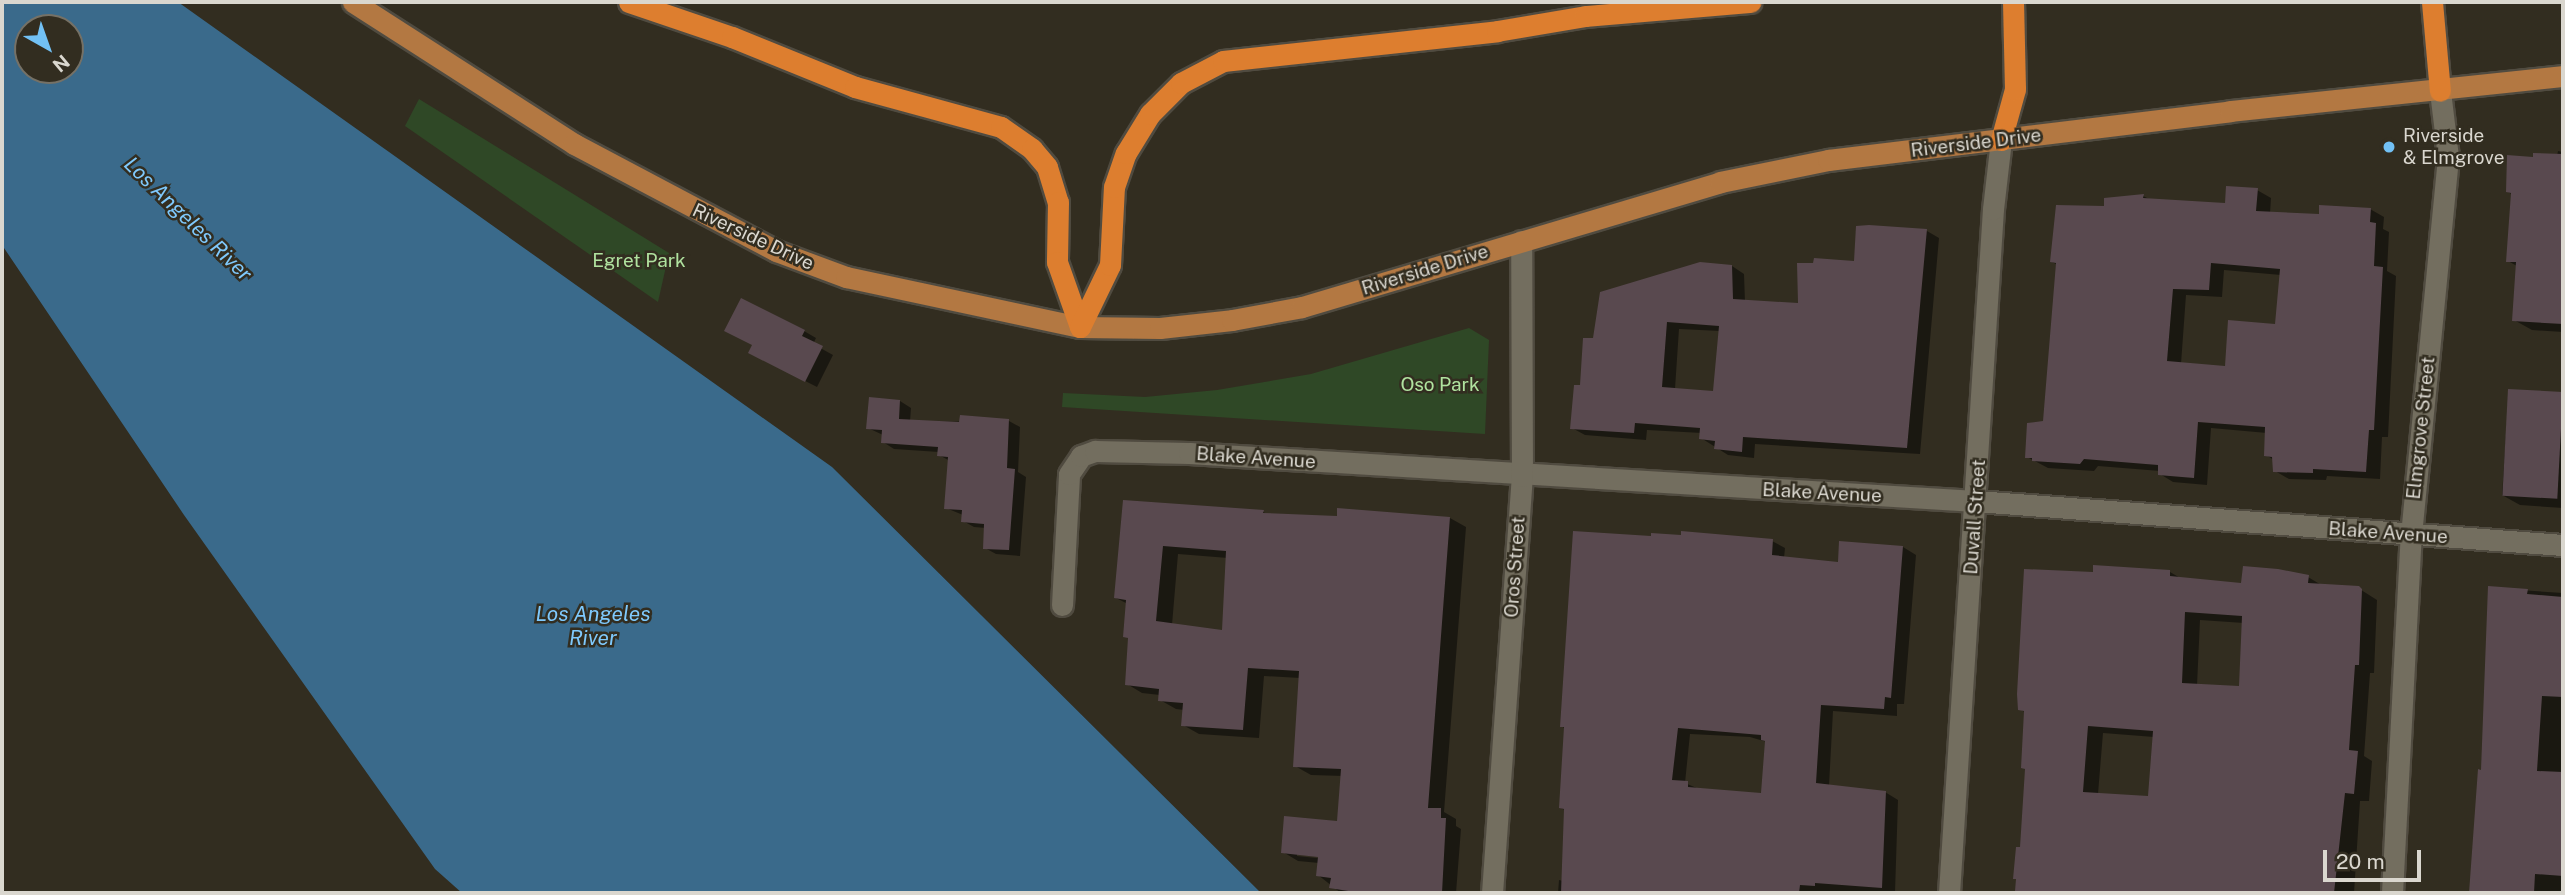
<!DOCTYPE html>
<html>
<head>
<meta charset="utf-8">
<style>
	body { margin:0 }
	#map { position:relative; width:2565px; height:895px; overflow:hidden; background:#322d20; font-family:"Public Sans",sans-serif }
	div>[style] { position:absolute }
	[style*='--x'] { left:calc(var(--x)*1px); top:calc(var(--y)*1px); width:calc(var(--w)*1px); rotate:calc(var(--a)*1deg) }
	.green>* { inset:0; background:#2f4826 }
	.water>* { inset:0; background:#3a6a8b }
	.shadow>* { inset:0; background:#0007 }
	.building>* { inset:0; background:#59494f; transform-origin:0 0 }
	.roads { filter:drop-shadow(2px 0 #504b40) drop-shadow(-2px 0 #504b40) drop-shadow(0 2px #504b40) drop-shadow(0 -2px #504b40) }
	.minor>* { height:21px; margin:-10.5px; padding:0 10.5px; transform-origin:10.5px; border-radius:10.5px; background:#736e5f }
	.major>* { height:21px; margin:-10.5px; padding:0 10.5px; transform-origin:10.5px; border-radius:10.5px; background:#b37842 }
	.highway>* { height:21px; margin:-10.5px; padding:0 10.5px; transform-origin:10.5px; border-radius:10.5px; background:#dd7e2f }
	.dots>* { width:19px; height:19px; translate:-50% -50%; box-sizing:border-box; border:4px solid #322d20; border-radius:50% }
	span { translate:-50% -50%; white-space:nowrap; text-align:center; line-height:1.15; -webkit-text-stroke:5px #322d20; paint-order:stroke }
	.poi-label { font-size:19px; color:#dad7cf }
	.left { translate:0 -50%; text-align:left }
	.street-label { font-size:19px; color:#dad7cf }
	.park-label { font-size:19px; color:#b0e29f }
	.water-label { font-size:21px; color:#7fc9fc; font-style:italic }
	.frame { position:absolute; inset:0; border:4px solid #dad7cf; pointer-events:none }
	.north { position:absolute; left:14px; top:14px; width:70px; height:70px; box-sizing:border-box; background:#322d20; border:2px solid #757166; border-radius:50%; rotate:140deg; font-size:19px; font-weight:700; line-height:28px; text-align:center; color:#dad7cf }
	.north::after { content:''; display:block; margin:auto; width:24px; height:32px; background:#72c1f5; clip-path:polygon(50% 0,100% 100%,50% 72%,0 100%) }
	.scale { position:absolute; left:2323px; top:850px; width:98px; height:32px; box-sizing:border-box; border:4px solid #dad7cf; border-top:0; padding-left:9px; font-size:21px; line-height:24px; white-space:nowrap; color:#dad7cf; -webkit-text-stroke:5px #322d20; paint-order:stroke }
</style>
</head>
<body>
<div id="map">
	<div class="green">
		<i style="clip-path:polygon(419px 99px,669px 253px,658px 302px,405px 126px)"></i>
		<i style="clip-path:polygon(1469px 328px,1489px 340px,1485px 434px,1062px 407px,1063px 393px,1145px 397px,1217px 390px,1311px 374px)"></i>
	</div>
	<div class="water">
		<i style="clip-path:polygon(evenodd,2px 2px,178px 2px,832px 467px,1261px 893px,462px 893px,435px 869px,184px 515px,2px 245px,2px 2px,28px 28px,70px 28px,70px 70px,28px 70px,28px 28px)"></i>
	</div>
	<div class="shadow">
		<i style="clip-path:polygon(2558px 151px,2563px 152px,2563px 332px,2532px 330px,2514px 320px,2517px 266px,2508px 261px,2513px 195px,2508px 192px,2535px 159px,2557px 156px)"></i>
		<i style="clip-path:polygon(evenodd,2257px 190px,2271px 198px,2270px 214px,2321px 216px,2370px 209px,2384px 217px,2383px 229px,2389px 232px,2387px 271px,2396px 276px,2388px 437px,2382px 437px,2380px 479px,2327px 476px,2326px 480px,2289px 479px,2275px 471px,2274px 460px,2266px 455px,2267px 433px,2211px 428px,2207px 485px,2173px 482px,2160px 474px,2160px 471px,2098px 466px,2094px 471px,2048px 468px,2027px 457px,2044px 423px,2058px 265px,2052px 262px,2105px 207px,2143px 196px,2151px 200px,2226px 205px,2257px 190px,2224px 270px,2281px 275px,2277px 326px,2227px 368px,2181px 364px,2186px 295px,2222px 297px,2224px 270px)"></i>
		<i style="clip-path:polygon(evenodd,1927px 231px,1939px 238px,1920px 454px,1755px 444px,1754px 458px,1728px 455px,1701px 438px,1702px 433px,1647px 430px,1646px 440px,1585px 435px,1572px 428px,1594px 340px,1732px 266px,1744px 274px,1745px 302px,1799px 305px,1855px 262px,1927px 231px,1679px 329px,1720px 331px,1715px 393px,1675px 389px,1679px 329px)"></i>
		<i style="clip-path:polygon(804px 331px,816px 338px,813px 344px,833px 355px,817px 387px,762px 359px)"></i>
		<i style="clip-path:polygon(2509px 391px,2563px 394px,2563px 508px,2520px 505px,2502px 495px)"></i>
		<i style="clip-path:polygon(900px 401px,911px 408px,910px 422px,1009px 421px,1020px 427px,1018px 472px,1026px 477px,1020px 556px,996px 554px,985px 548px,986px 528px,974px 527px,963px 521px,963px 515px,946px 508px,950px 461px,939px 455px,939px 452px,894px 449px,883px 442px,883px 435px,868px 428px)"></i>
		<i style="clip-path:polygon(evenodd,1125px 502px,1263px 512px,1269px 515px,1338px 517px,1339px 510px,1450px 518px,1466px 527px,1444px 812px,1456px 819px,1456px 826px,1461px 829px,1456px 893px,1341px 893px,1318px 875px,1319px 863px,1298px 861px,1283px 852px,1339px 823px,1343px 776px,1311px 775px,1295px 766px,1300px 678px,1264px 676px,1259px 738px,1199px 734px,1183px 725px,1184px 710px,1176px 709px,1160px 700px,1160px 695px,1142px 693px,1127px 684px,1130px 639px,1125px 636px,1128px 604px,1116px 598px,1125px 502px,1178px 554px,1228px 558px,1223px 632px,1172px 625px,1178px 554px,1125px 502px,1297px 853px,1327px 856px,1327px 859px,1297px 856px,1297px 853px)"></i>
		<i style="clip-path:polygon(evenodd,1652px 538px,1772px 541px,1785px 548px,1784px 558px,1840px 564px,1903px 547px,1916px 555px,1904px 704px,1897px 704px,1897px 716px,1833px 711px,1829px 786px,1885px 792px,1898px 800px,1895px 893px,1558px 893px,1559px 880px,1563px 881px,1565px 810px,1561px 808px,1566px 729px,1561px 726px,1652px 538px,1690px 734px,1750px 737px,1767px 742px,1763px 795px,1699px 789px,1685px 783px,1690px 734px)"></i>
		<i style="clip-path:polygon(evenodd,2170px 572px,2182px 579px,2243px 585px,2308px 577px,2323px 586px,2358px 588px,2377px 600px,2374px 673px,2370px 673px,2364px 756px,2372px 761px,2369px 801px,2360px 801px,2354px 893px,2017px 893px,2027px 770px,2026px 713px,2020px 709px,2094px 574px,2170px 572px,2200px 620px,2244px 623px,2241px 688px,2197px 686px,2200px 620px,2170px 572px,2103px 733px,2154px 737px,2149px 798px,2098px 794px,2103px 733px)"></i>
		<i style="clip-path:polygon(2490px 588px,2563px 593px,2563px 893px,2471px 893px,2480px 771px,2483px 772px)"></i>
	</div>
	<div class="building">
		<i style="clip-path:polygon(2533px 153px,2563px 154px,2563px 324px,2512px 321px,2516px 262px,2506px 262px,2511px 193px,2506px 192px,2507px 155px,2533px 157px)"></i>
		<i style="clip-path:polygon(evenodd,2226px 186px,2258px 188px,2256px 211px,2319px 214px,2319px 205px,2371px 208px,2370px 222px,2376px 223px,2374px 266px,2383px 267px,2374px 430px,2369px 430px,2366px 472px,2313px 469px,2313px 473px,2273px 472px,2272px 457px,2264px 456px,2265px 427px,2198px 422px,2194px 478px,2158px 475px,2158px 465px,2084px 459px,2080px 464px,2032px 461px,2032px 458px,2025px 458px,2027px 423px,2043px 421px,2056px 263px,2050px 262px,2056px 205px,2104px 206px,2104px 198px,2144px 194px,2143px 198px,2225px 203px,2226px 186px,2211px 263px,2280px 269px,2275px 324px,2228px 320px,2225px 366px,2167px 361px,2173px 289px,2209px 290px,2211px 263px)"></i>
		<i style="clip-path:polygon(evenodd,1869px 225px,1927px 229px,1907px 448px,1743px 437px,1742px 452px,1714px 449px,1715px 441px,1699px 439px,1700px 428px,1635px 423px,1634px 433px,1570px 429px,1574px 385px,1580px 385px,1583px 338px,1593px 338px,1600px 292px,1700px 262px,1732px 265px,1733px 299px,1798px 303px,1797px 263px,1813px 263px,1814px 258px,1854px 261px,1856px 226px,1869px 225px,1667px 322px,1719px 326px,1713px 391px,1662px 387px,1667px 322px)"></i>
		<i style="clip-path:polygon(741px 298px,805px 330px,802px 336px,823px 346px,805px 382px,748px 353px,752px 345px,724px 331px)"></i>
		<i style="left:2508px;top:389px;width:55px;height:107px;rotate:3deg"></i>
		<i style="clip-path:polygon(869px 397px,900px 400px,899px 419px,959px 422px,960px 415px,1009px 419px,1007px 468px,1015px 469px,1009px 550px,983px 549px,984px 524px,961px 522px,962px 510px,944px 509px,948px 457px,937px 456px,938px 447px,881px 443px,882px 430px,866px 429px)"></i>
		<i style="clip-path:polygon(evenodd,1123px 500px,1264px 510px,1263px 513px,1337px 516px,1337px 508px,1450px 517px,1428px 808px,1441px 808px,1441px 818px,1446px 818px,1442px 893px,1361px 893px,1329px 888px,1331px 878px,1316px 876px,1318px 857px,1281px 853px,1284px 816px,1337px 821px,1341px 769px,1293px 767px,1299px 671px,1248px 668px,1243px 730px,1181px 726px,1183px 703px,1158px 701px,1159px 689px,1125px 685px,1128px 638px,1123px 637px,1126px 600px,1114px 598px,1123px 500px,1163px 546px,1226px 551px,1222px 630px,1156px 621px,1163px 546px)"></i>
		<i style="clip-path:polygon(evenodd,1573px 531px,1651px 536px,1651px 533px,1681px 535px,1681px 531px,1773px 539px,1772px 555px,1838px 562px,1839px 541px,1903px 546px,1891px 698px,1885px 697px,1884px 709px,1821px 705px,1816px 783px,1886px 791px,1882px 888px,1815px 883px,1815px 886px,1800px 885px,1799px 893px,1561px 893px,1564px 809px,1559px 808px,1564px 727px,1560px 727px,1573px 531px,1678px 728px,1761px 735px,1761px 740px,1765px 741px,1761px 793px,1688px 787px,1688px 781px,1672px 780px,1678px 728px)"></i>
		<i style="clip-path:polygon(evenodd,2093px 565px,2170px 570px,2170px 576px,2241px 583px,2243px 566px,2278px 569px,2309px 575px,2308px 583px,2359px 586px,2362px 589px,2359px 665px,2355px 665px,2349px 750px,2358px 751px,2354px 794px,2345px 793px,2334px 893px,2015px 891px,2016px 879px,2013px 879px,2016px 847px,2020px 847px,2025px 769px,2021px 768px,2024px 711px,2018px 710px,2017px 694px,2024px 569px,2093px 572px,2093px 565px,2185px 612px,2242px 616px,2239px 686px,2182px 683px,2185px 612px,2093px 565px,2088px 726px,2153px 731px,2148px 796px,2083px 792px,2088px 726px)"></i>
		<i style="clip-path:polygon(2488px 586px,2528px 589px,2527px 594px,2563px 597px,2563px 697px,2542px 696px,2537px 771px,2563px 772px,2563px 876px,2535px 874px,2534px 893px,2469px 893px,2478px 769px,2481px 770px)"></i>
	</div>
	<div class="roads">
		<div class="minor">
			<i style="--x:1062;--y:605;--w:131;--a:-86.9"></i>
			<i style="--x:1069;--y:474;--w:22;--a:-56"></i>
			<i style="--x:1081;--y:456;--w:15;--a:-20"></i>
			<i style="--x:1095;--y:451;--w:94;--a:1.2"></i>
			<i style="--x:1189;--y:453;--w:788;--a:3.49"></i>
			<i style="--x:1976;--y:501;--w:589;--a:4.29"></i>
			<i style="--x:1492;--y:893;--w:418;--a:-85.9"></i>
			<i style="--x:1522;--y:476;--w:235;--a:-90.2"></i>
			<i style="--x:1949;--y:893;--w:685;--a:-86.32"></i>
			<i style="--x:1993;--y:209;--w:69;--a:-83.4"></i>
			<i style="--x:2392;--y:893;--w:359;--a:-87"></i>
			<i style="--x:2411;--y:535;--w:380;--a:-84.4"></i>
			<i style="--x:2448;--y:157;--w:66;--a:-96.9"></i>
		</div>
		<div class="major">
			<i style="--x:353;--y:2;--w:263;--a:32.7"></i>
			<i style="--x:574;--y:144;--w:229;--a:27.9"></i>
			<i style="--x:776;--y:251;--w:75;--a:20.4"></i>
			<i style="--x:846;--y:277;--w:239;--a:12.1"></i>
			<i style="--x:1080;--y:327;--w:80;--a:0.7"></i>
			<i style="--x:1160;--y:328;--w:72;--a:-6.3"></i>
			<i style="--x:1232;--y:320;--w:71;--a:-10.5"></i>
			<i style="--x:1302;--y:307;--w:436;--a:-16.6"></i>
			<i style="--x:1720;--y:182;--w:110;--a:-11.5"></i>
			<i style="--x:1828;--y:160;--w:405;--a:-6.9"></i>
			<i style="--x:2230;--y:111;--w:335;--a:-6"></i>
		</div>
		<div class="highway">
			<i style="--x:629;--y:2;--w:109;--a:18.8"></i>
			<i style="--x:732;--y:37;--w:133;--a:22.1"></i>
			<i style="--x:855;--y:87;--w:151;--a:15.3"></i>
			<i style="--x:1001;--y:127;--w:38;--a:35"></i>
			<i style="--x:1032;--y:149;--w:23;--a:50"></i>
			<i style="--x:1047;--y:167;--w:37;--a:73"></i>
			<i style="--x:1058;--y:202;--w:60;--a:91"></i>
			<i style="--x:1057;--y:262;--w:69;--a:70.5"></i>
			<i style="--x:2432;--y:2;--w:89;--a:84.9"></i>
			<i style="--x:2001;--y:140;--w:53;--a:-74.6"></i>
			<i style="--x:2015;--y:89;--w:87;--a:-91.3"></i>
			<i style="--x:1080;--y:327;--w:69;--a:-64.2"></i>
			<i style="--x:1110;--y:265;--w:78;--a:-87.1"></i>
			<i style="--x:1114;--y:187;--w:36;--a:-71"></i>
			<i style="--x:1126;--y:153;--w:46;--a:-58.4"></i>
			<i style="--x:1150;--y:114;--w:44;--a:-45"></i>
			<i style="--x:1181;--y:83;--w:47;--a:-27.6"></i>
			<i style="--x:1223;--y:61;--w:276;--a:-6.2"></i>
			<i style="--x:1497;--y:31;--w:90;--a:-9.6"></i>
			<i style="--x:1586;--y:16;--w:165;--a:-4.9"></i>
		</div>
	</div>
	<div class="dots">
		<i style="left:2389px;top:147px;background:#72c1f5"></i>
	</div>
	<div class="poi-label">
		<span class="left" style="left:2403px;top:147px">Riverside<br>&amp; Elmgrove</span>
	</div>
	<div class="street-label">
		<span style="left:1976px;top:143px;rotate:-7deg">Riverside Drive</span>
		<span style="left:753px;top:237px;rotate:25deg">Riverside Drive</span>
		<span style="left:1425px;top:270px;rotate:-17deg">Riverside Drive</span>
		<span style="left:2421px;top:428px;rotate:-84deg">Elmgrove Street</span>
		<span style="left:1256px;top:458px;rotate:4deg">Blake Avenue</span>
		<span style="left:1822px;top:493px;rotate:3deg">Blake Avenue</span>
		<span style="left:1975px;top:517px;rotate:-86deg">Duvall Street</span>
		<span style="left:2388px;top:533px;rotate:4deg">Blake Avenue</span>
		<span style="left:1515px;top:567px;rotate:-86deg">Oros Street</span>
	</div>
	<div class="park-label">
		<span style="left:639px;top:261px">Egret Park</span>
		<span style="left:1440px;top:385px">Oso Park</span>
	</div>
	<div class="water-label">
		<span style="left:188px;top:219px;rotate:44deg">Los Angeles River</span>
		<span style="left:593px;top:626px">Los Angeles<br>River</span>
	</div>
	<div class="frame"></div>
	<div class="north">N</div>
	<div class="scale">20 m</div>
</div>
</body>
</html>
